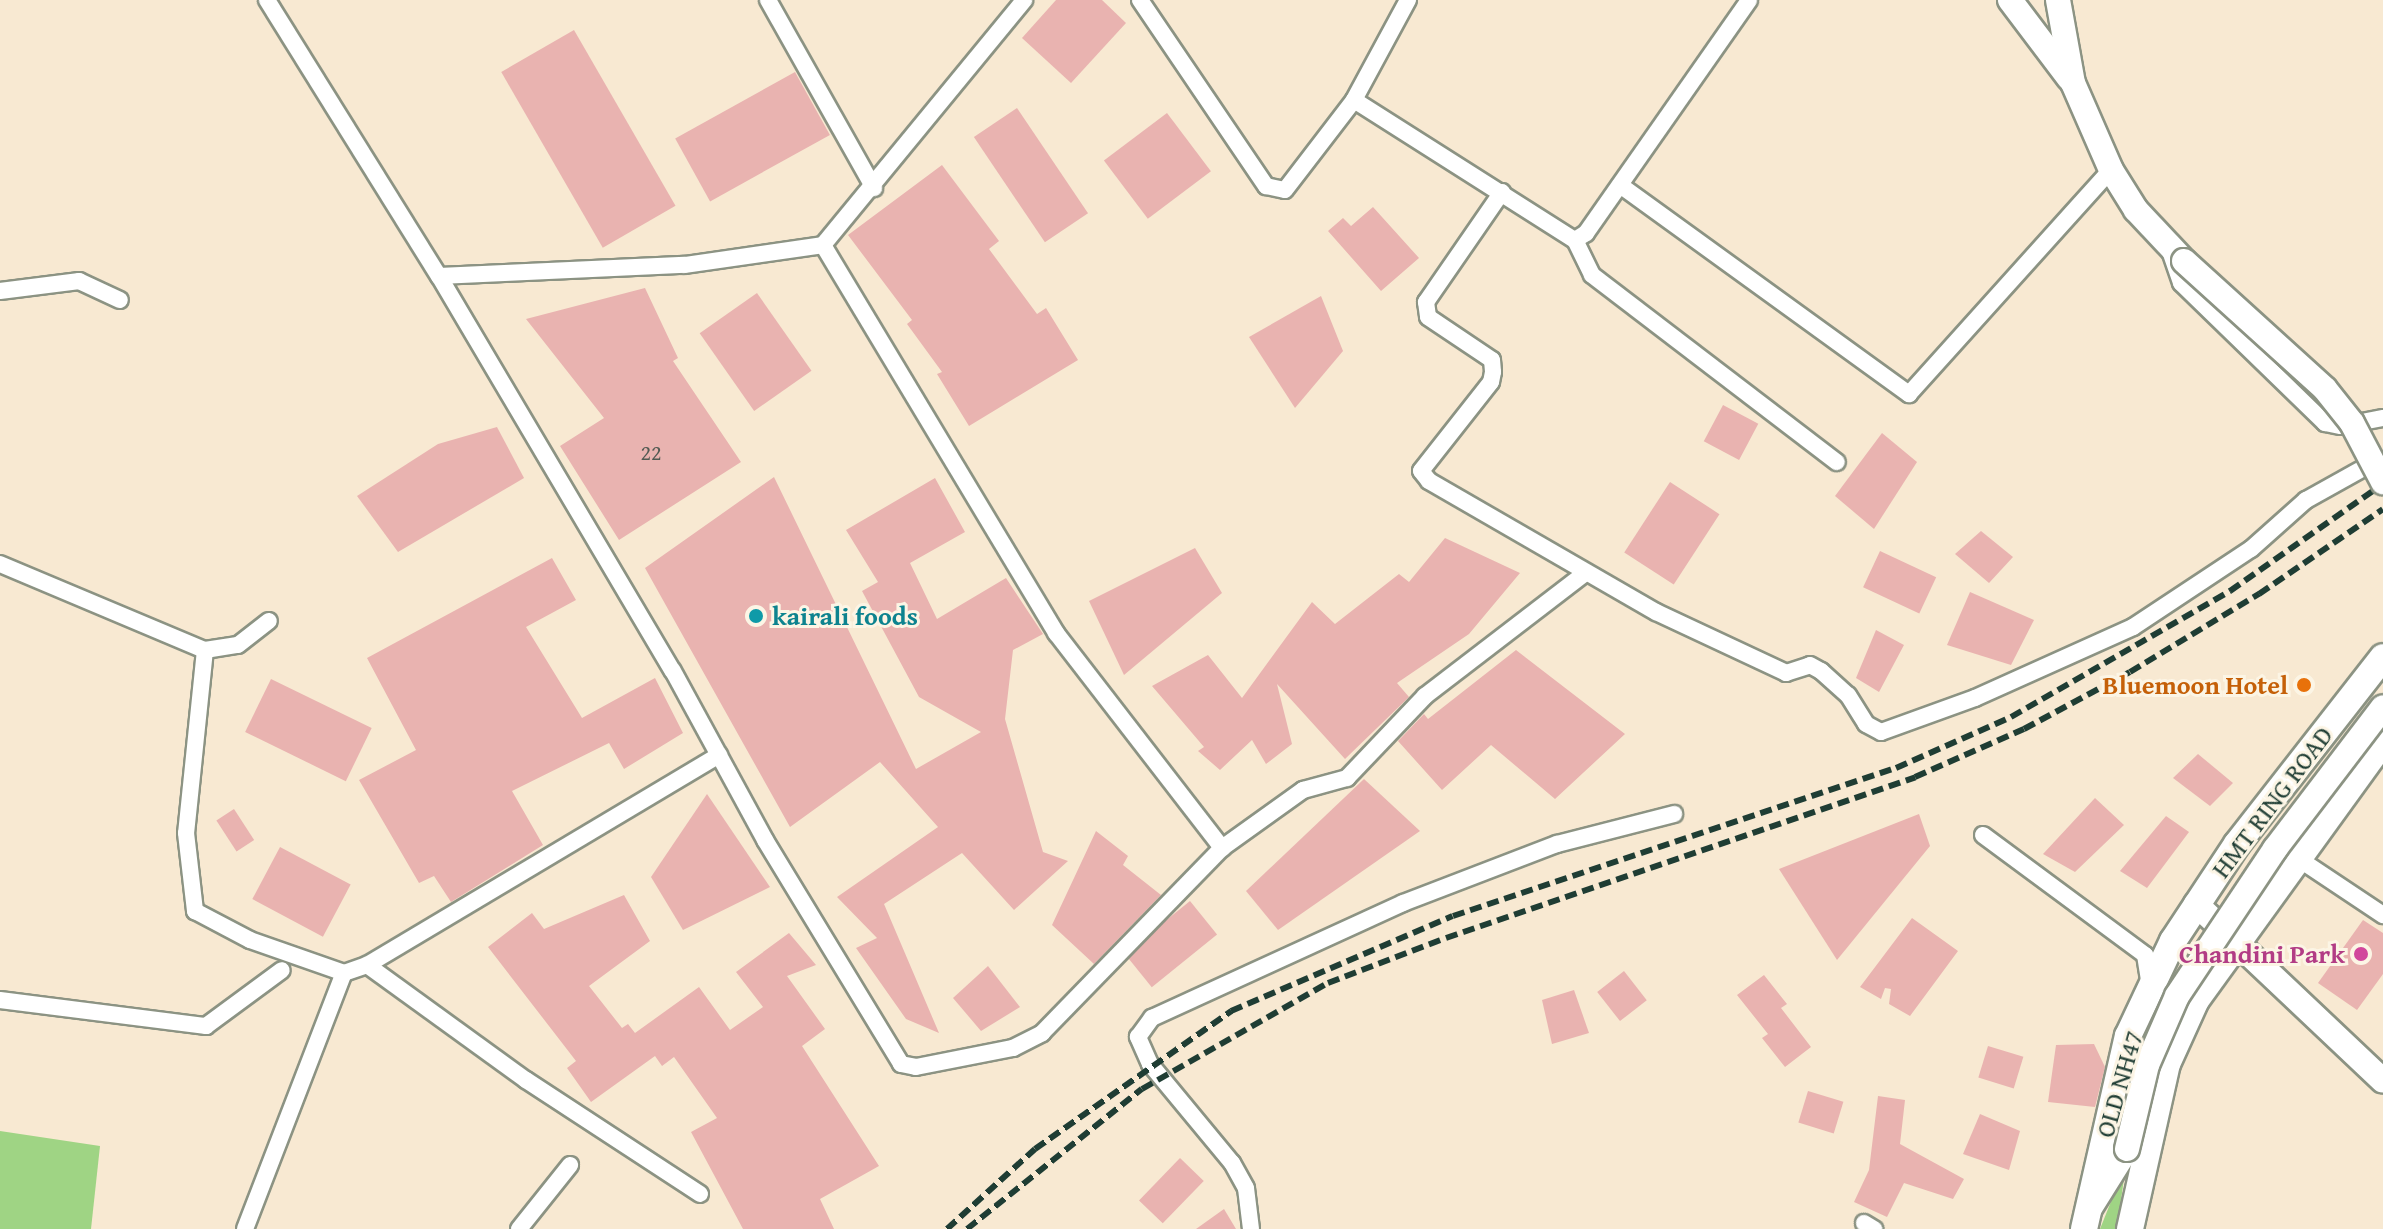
<!DOCTYPE html>
<html>
<head>
<meta charset="utf-8">
<style>
	body { margin:0 }
	#map { position:relative; width:2383px; height:1229px; overflow:hidden; background:#f8e9d2; font-family:"Gentium Book Plus",serif }
	div>[style] { position:absolute }
	[style*='--x'] { left:calc(var(--x)*1px); top:calc(var(--y)*1px); width:calc(var(--w)*1px); rotate:calc(var(--a)*1deg) }
	.green>* { inset:0; background:#9fd484 }
	.building>* { inset:0; background:#e9b3b0; transform-origin:0 0 }
	.roads { filter:drop-shadow(2px 0 #8c9383) drop-shadow(-2px 0 #8c9383) drop-shadow(0 2px #8c9383) drop-shadow(0 -2px #8c9383) }
	.street>* { height:16px; margin:-8px; padding:0 8px; transform-origin:8px; border-radius:8px; background:#fff }
	.secondary>* { height:24px; margin:-12px; padding:0 12px; transform-origin:12px; border-radius:12px; background:#fff }
	.primary>* { height:26px; margin:-13px; padding:0 13px; transform-origin:13px; border-radius:13px; background:#fff }
	.rail>* { height:6px; margin-top:-3px; transform-origin:0; background:repeating-linear-gradient(90deg,#1f3d34 0 12px,transparent 0 18px) }
	.bridges { filter:drop-shadow(2px 0 #8c9383) drop-shadow(-2px 0 #8c9383) drop-shadow(0 2px #8c9383) drop-shadow(0 -2px #8c9383) }
	.secondary-bridge>* { height:24px; margin:-12px; padding:0 12px; transform-origin:12px; border-radius:12px; background:#fff }
	.dots>* { width:22px; height:22px; translate:-50% -50%; box-sizing:border-box; border:4px solid #fcf5e5; border-radius:50% }
	span { translate:-50% -50%; white-space:nowrap; text-align:center; line-height:1.15; -webkit-text-stroke:6px #fcf5e5; paint-order:stroke }
	.number-label { font-size:22px; color:#525a53 }
	.number-label span { -webkit-text-stroke-width:0 }
	.culture-label { font-size:26px; color:#0d838f; font-weight:700 }
	.left { translate:0 -50%; text-align:left }
	.food-label { font-size:26px; color:#c56008; font-weight:700 }
	.right { translate:-100% -50%; text-align:right }
	.street-label { font-size:26px; color:#1f3d34 }
	.hotel-label { font-size:26px; color:#b23c85; font-weight:700 }
</style>
</head>
<body>
<div id="map">
	<div class="green">
		<i style="clip-path:polygon(0 1131px,100px 1146px,91px 1229px,0 1229px)"></i>
		<i style="clip-path:polygon(2126px 1164px,2117px 1229px,2100px 1229px)"></i>
	</div>
	<div class="building">
		<i style="clip-path:polygon(1056px 0,1102px 0,1126px 23px,1071px 83px,1022px 38px)"></i>
		<i style="left:574px;top:30px;width:203px;height:84px;rotate:60deg"></i>
		<i style="left:795px;top:72px;width:72px;height:137px;rotate:61deg"></i>
		<i style="left:1017px;top:108px;width:127px;height:52px;rotate:56deg"></i>
		<i style="left:1167px;top:113px;width:73px;height:79px;rotate:53deg"></i>
		<i style="clip-path:polygon(942px 165px,999px 241px,989px 249px,1037px 314px,1046px 308px,1078px 360px,969px 426px,937px 374px,942px 372px,907px 324px,912px 320px,848px 235px)"></i>
		<i style="clip-path:polygon(1373px 207px,1419px 258px,1381px 291px,1328px 231px,1343px 218px,1351px 226px)"></i>
		<i style="clip-path:polygon(645px 288px,678px 358px,673px 361px,741px 462px,619px 540px,560px 446px,604px 418px,526px 319px)"></i>
		<i style="left:757px;top:293px;width:95px;height:70px;rotate:55deg"></i>
		<i style="clip-path:polygon(1321px 296px,1343px 351px,1295px 408px,1249px 337px)"></i>
		<i style="left:1723px;top:405px;width:40px;height:41px;rotate:28deg"></i>
		<i style="clip-path:polygon(497px 427px,524px 478px,398px 552px,357px 496px,438px 444px)"></i>
		<i style="clip-path:polygon(1882px 433px,1917px 462px,1874px 529px,1835px 496px)"></i>
		<i style="clip-path:polygon(774px 477px,916px 769px,981px 732px,919px 697px,862px 591px,878px 582px,846px 530px,935px 478px,965px 532px,910px 563px,937px 619px,1006px 578px,1043px 634px,1013px 650px,1005px 719px,1043px 852px,1068px 861px,1014px 910px,962px 853px,884px 904px,939px 1033px,906px 1019px,856px 948px,877px 938px,837px 897px,938px 827px,880px 762px,790px 827px,645px 568px)"></i>
		<i style="left:1670px;top:482px;width:59px;height:84px;rotate:33deg"></i>
		<i style="clip-path:polygon(1981px 531px,2013px 557px,1989px 583px,1955px 554px)"></i>
		<i style="clip-path:polygon(1445px 538px,1520px 573px,1469px 634px,1397px 683px,1409px 697px,1345px 759px,1277px 684px,1292px 744px,1266px 764px,1252px 740px,1220px 770px,1198px 751px,1204px 747px,1152px 686px,1208px 655px,1242px 698px,1312px 602px,1335px 624px,1399px 574px,1409px 582px)"></i>
		<i style="clip-path:polygon(1195px 548px,1222px 593px,1124px 675px,1089px 601px)"></i>
		<i style="left:1880px;top:551px;width:62px;height:40px;rotate:25deg"></i>
		<i style="clip-path:polygon(552px 558px,576px 600px,526px 627px,582px 718px,655px 678px,683px 733px,624px 769px,609px 743px,512px 791px,543px 845px,451px 902px,434px 876px,419px 883px,359px 780px,416px 750px,367px 658px)"></i>
		<i style="clip-path:polygon(1970px 592px,2034px 620px,2011px 665px,1947px 645px)"></i>
		<i style="clip-path:polygon(1876px 630px,1904px 645px,1879px 692px,1856px 678px)"></i>
		<i style="clip-path:polygon(1516px 650px,1625px 734px,1555px 799px,1491px 745px,1442px 790px,1398px 741px,1424px 714px,1428px 719px)"></i>
		<i style="left:271px;top:679px;width:112px;height:59px;rotate:26deg"></i>
		<i style="clip-path:polygon(2198px 754px,2233px 783px,2210px 806px,2173px 778px)"></i>
		<i style="clip-path:polygon(1364px 779px,1420px 831px,1278px 930px,1246px 891px)"></i>
		<i style="clip-path:polygon(707px 794px,770px 887px,683px 930px,651px 877px)"></i>
		<i style="clip-path:polygon(2095px 798px,2124px 825px,2075px 872px,2043px 854px)"></i>
		<i style="left:234px;top:809px;width:37px;height:21px;rotate:57deg"></i>
		<i style="clip-path:polygon(1919px 814px,1930px 846px,1837px 960px,1779px 869px)"></i>
		<i style="clip-path:polygon(2166px 816px,2189px 832px,2147px 888px,2120px 871px)"></i>
		<i style="clip-path:polygon(1096px 831px,1128px 856px,1123px 865px,1161px 895px,1094px 964px,1052px 925px)"></i>
		<i style="left:280px;top:847px;width:80px;height:59px;rotate:28deg"></i>
		<i style="clip-path:polygon(624px 895px,650px 941px,589px 986px,622px 1028px,628px 1024px,635px 1033px,699px 987px,730px 1030px,763px 1007px,736px 972px,789px 933px,816px 965px,787px 976px,825px 1029px,802px 1046px,879px 1166px,820px 1199px,834px 1229px,743px 1229px,691px 1132px,717px 1118px,674px 1057px,662px 1066px,655px 1056px,591px 1102px,567px 1068px,576px 1061px,488px 947px,532px 913px,544px 929px)"></i>
		<i style="left:1190px;top:901px;width:43px;height:84px;rotate:51deg"></i>
		<i style="clip-path:polygon(1912px 918px,1958px 951px,1910px 1016px,1889px 1004px,1891px 989px,1885px 988px,1881px 999px,1860px 987px)"></i>
		<i style="clip-path:polygon(2363px 920px,2383px 933px,2383px 974px,2357px 1010px,2318px 983px)"></i>
		<i style="clip-path:polygon(988px 966px,1020px 1007px,981px 1031px,953px 998px)"></i>
		<i style="left:1624px;top:971px;width:37px;height:34px;rotate:52deg"></i>
		<i style="clip-path:polygon(1764px 975px,1787px 1004px,1781px 1008px,1811px 1047px,1785px 1067px,1762px 1038px,1768px 1034px,1737px 995px)"></i>
		<i style="clip-path:polygon(1574px 990px,1589px 1033px,1552px 1044px,1542px 1000px)"></i>
		<i style="clip-path:polygon(2094px 1044px,2105px 1067px,2095px 1107px,2048px 1102px,2056px 1045px)"></i>
		<i style="left:1988px;top:1046px;width:37px;height:33px;rotate:17deg"></i>
		<i style="left:1808px;top:1091px;width:37px;height:33px;rotate:17deg"></i>
		<i style="clip-path:polygon(1878px 1096px,1905px 1100px,1900px 1144px,1964px 1179px,1953px 1199px,1904px 1183px,1887px 1217px,1854px 1202px,1869px 1170px)"></i>
		<i style="clip-path:polygon(1980px 1114px,2020px 1131px,2009px 1170px,1963px 1154px)"></i>
		<i style="left:1180px;top:1158px;width:33px;height:59px;rotate:44deg"></i>
		<i style="clip-path:polygon(1224px 1209px,1236px 1229px,1196px 1229px)"></i>
	</div>
	<div class="roads">
		<div class="street">
			<i style="--x:267;--y:0;--w:325;--a:58.1"></i>
			<i style="--x:439;--y:276;--w:459;--a:59.4"></i>
			<i style="--x:673;--y:671;--w:192;--a:61.4"></i>
			<i style="--x:765;--y:840;--w:262;--a:58.7"></i>
			<i style="--x:901;--y:1064;--w:15;--a:11"></i>
			<i style="--x:916;--y:1067;--w:99;--a:-11.1"></i>
			<i style="--x:1013;--y:1048;--w:33;--a:-27"></i>
			<i style="--x:1042;--y:1033;--w:258;--a:-45.8"></i>
			<i style="--x:1222;--y:848;--w:100;--a:-35.6"></i>
			<i style="--x:1303;--y:790;--w:46;--a:-15.3"></i>
			<i style="--x:1347;--y:778;--w:113;--a:-46.4"></i>
			<i style="--x:1425;--y:696;--w:200;--a:-37.5"></i>
			<i style="--x:768;--y:0;--w:216;--a:60.6"></i>
			<i style="--x:1140;--y:0;--w:225;--a:55.9"></i>
			<i style="--x:1266;--y:186;--w:19;--a:12"></i>
			<i style="--x:1285;--y:190;--w:113;--a:-52.5"></i>
			<i style="--x:1408;--y:0;--w:114;--a:118.4"></i>
			<i style="--x:1354;--y:100;--w:262;--a:32.4"></i>
			<i style="--x:1575;--y:240;--w:13;--a:-32"></i>
			<i style="--x:1586;--y:233;--w:284;--a:-55"></i>
			<i style="--x:1620;--y:185;--w:357;--a:35.9"></i>
			<i style="--x:1909;--y:394;--w:302;--a:-48"></i>
			<i style="--x:1502;--y:192;--w:134;--a:124.6"></i>
			<i style="--x:1426;--y:302;--w:15;--a:82"></i>
			<i style="--x:1428;--y:317;--w:77;--a:33.9"></i>
			<i style="--x:1492;--y:360;--w:12;--a:85"></i>
			<i style="--x:1493;--y:372;--w:10;--a:101"></i>
			<i style="--x:1491;--y:382;--w:113;--a:128.2"></i>
			<i style="--x:1421;--y:471;--w:13;--a:51"></i>
			<i style="--x:1429;--y:481;--w:262;--a:30"></i>
			<i style="--x:1656;--y:612;--w:144;--a:25.1"></i>
			<i style="--x:1786;--y:673;--w:25;--a:-18"></i>
			<i style="--x:1810;--y:665;--w:13;--a:29"></i>
			<i style="--x:1821;--y:671;--w:36;--a:42"></i>
			<i style="--x:1848;--y:695;--w:34;--a:58"></i>
			<i style="--x:1866;--y:724;--w:17;--a:28"></i>
			<i style="--x:1881;--y:732;--w:100;--a:-19.9"></i>
			<i style="--x:1975;--y:698;--w:173;--a:-24.2"></i>
			<i style="--x:2133;--y:627;--w:141;--a:-33.5"></i>
			<i style="--x:2251;--y:549;--w:74;--a:-41.7"></i>
			<i style="--x:2306;--y:500;--w:62;--a:-29.1"></i>
			<i style="--x:1575;--y:240;--w:39;--a:64"></i>
			<i style="--x:1592;--y:275;--w:308;--a:37.4"></i>
			<i style="--x:823;--y:245;--w:453;--a:59"></i>
			<i style="--x:1056;--y:633;--w:272;--a:52.3"></i>
			<i style="--x:2169;--y:248;--w:37;--a:71"></i>
			<i style="--x:2181;--y:283;--w:201;--a:44.2"></i>
			<i style="--x:2325;--y:423;--w:16;--a:11"></i>
			<i style="--x:2341;--y:426;--w:43;--a:-10.8"></i>
			<i style="--x:439;--y:276;--w:246;--a:-2.6"></i>
			<i style="--x:685;--y:265;--w:139;--a:-8.2"></i>
			<i style="--x:823;--y:245;--w:317;--a:-50.6"></i>
			<i style="--x:0;--y:291;--w:80;--a:-7.2"></i>
			<i style="--x:79;--y:281;--w:45;--a:24.9"></i>
			<i style="--x:0;--y:564;--w:222;--a:22.8"></i>
			<i style="--x:205;--y:650;--w:33;--a:-9"></i>
			<i style="--x:238;--y:645;--w:39;--a:-38"></i>
			<i style="--x:205;--y:650;--w:184;--a:95.9"></i>
			<i style="--x:186;--y:833;--w:79;--a:83.4"></i>
			<i style="--x:195;--y:911;--w:62;--a:27.8"></i>
			<i style="--x:250;--y:940;--w:100;--a:19.3"></i>
			<i style="--x:1983;--y:835;--w:202;--a:36.5"></i>
			<i style="--x:2145;--y:955;--w:33;--a:81"></i>
			<i style="--x:2296;--y:857;--w:105;--a:33.7"></i>
			<i style="--x:367;--y:965;--w:196;--a:35.9"></i>
			<i style="--x:526;--y:1080;--w:208;--a:33.2"></i>
			<i style="--x:0;--y:1000;--w:208;--a:7.2"></i>
			<i style="--x:206;--y:1026;--w:94;--a:-36.4"></i>
			<i style="--x:1864;--y:1223;--w:12;--a:31"></i>
			<i style="--x:245;--y:1229;--w:274;--a:-68.9"></i>
			<i style="--x:344;--y:973;--w:24;--a:-19"></i>
			<i style="--x:367;--y:965;--w:410;--a:-30.8"></i>
			<i style="--x:519;--y:1229;--w:82;--a:-51.4"></i>
			<i style="--x:1251;--y:1229;--w:41;--a:-97"></i>
			<i style="--x:1246;--y:1188;--w:29;--a:-119"></i>
			<i style="--x:1232;--y:1163;--w:129;--a:-129.6"></i>
			<i style="--x:1150;--y:1064;--w:30;--a:-114"></i>
			<i style="--x:1138;--y:1037;--w:24;--a:-54"></i>
			<i style="--x:1152;--y:1018;--w:276;--a:-24.6"></i>
			<i style="--x:1403;--y:903;--w:165;--a:-21"></i>
			<i style="--x:1557;--y:844;--w:121;--a:-14.4"></i>
		</div>
		<div class="secondary">
			<i style="--x:2010;--y:0;--w:98;--a:52.9"></i>
			<i style="--x:2058;--y:0;--w:84;--a:79.8"></i>
			<i style="--x:2073;--y:83;--w:95;--a:66.4"></i>
			<i style="--x:2111;--y:170;--w:47;--a:58"></i>
			<i style="--x:2136;--y:210;--w:70;--a:46.7"></i>
			<i style="--x:2196;--y:904;--w:257;--a:43.4"></i>
			<i style="--x:2090;--y:1208;--w:70;--a:-57.9"></i>
		</div>
		<div class="primary">
			<i style="--x:2084;--y:1229;--w:198;--a:-77.2"></i>
			<i style="--x:2128;--y:1036;--w:105;--a:-64.7"></i>
			<i style="--x:2173;--y:941;--w:116;--a:-56.6"></i>
			<i style="--x:2237;--y:844;--w:237;--a:-52"></i>
			<i style="--x:2130;--y:1229;--w:169;--a:-77.4"></i>
			<i style="--x:2167;--y:1064;--w:70;--a:-65.6"></i>
			<i style="--x:2196;--y:1000;--w:319;--a:-54.1"></i>
		</div>
	</div>
	<div class="rail">
		<i style="--x:947;--y:1229;--w:119;--a:-42.3"></i>
		<i style="--x:1035;--y:1149;--w:240;--a:-35.1"></i>
		<i style="--x:1231;--y:1011;--w:241;--a:-23.2"></i>
		<i style="--x:1453;--y:916;--w:467;--a:-18.5"></i>
		<i style="--x:1896;--y:768;--w:126;--a:-23.9"></i>
		<i style="--x:2011;--y:717;--w:253;--a:-29.9"></i>
		<i style="--x:2230;--y:591;--w:187;--a:-35"></i>
		<i style="--x:967;--y:1229;--w:224;--a:-38.7"></i>
		<i style="--x:1142;--y:1089;--w:214;--a:-29.7"></i>
		<i style="--x:1328;--y:983;--w:126;--a:-20.9"></i>
		<i style="--x:1446;--y:938;--w:496;--a:-18.9"></i>
		<i style="--x:1915;--y:777;--w:119;--a:-23.8"></i>
		<i style="--x:2024;--y:729;--w:120;--a:-28.3"></i>
		<i style="--x:2130;--y:672;--w:151;--a:-31.2"></i>
		<i style="--x:2259;--y:594;--w:150;--a:-34.4"></i>
	</div>
	<div class="bridges">
		<div class="secondary-bridge">
			<i style="--x:2184;--y:261;--w:190;--a:42.2"></i>
			<i style="--x:2325;--y:389;--w:43;--a:51.5"></i>
			<i style="--x:2352;--y:423;--w:67;--a:62.3"></i>
			<i style="--x:2127;--y:1149;--w:86;--a:-76.6"></i>
			<i style="--x:2147;--y:1065;--w:75;--a:-66.5"></i>
			<i style="--x:2177;--y:996;--w:177;--a:-56.3"></i>
			<i style="--x:2275;--y:849;--w:178;--a:-52.7"></i>
		</div>
	</div>
	<div class="dots">
		<i style="left:756px;top:616px;background:#0f9aa8"></i>
		<i style="left:2304px;top:685px;background:#e8710a"></i>
		<i style="left:2361px;top:954px;background:#d1479c"></i>
	</div>
	<div class="number-label">
		<span style="left:651px;top:453px">22</span>
	</div>
	<div class="culture-label">
		<span class="left" style="left:772px;top:616px">kairali foods</span>
	</div>
	<div class="food-label">
		<span class="right" style="left:2288px;top:685px">Bluemoon Hotel</span>
	</div>
	<div class="street-label">
		<span style="left:2272px;top:802px;rotate:-53deg">HMT RING ROAD</span>
		<span style="left:2119px;top:1084px;rotate:-74deg">OLD NH47</span>
	</div>
	<div class="hotel-label">
		<span class="right" style="left:2345px;top:954px">Chandini Park</span>
	</div>
</div>
</body>
</html>
